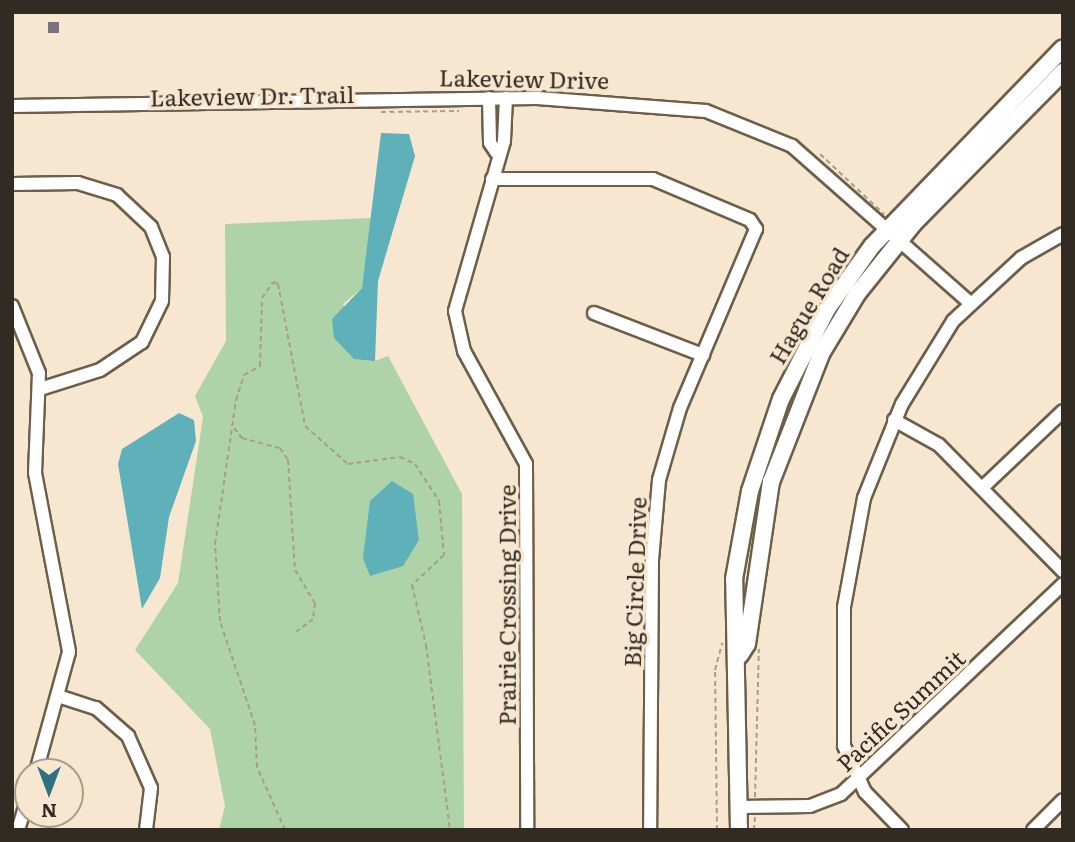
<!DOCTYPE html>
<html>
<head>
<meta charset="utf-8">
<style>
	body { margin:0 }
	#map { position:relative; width:1075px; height:842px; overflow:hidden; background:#f7e7d0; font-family:Literata,serif }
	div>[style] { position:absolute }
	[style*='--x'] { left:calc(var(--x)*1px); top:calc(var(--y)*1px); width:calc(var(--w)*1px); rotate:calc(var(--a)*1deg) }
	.green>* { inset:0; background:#aed3a8 }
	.water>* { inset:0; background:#5fb1b9 }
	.building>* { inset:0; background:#7a7186; transform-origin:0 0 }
	.path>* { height:2px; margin-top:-1px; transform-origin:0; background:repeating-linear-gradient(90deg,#a89c8b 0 5px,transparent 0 8.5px) }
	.roads { filter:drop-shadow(2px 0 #6c5f4a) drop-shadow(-2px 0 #6c5f4a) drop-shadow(0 2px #6c5f4a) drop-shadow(0 -2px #6c5f4a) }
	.minor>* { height:12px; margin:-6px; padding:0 6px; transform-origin:6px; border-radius:6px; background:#fff }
	.major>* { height:16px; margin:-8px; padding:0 8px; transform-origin:8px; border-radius:8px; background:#fff }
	span { translate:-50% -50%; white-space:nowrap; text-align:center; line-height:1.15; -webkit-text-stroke:7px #f7e7d0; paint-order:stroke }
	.street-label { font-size:23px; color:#312b23 }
	.frame { position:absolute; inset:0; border:14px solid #312b23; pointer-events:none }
	.north { position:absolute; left:14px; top:758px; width:70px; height:70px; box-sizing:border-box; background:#f7e7d0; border:2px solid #a89c8b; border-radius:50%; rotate:180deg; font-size:19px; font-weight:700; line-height:28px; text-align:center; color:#312b23 }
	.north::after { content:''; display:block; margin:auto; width:24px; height:32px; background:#2d7281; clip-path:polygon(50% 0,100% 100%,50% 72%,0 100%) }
</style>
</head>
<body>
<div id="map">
	<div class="green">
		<i style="clip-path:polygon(372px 218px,362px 288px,343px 304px,375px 361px,388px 356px,462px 494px,464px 830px,219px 830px,225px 806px,210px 729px,135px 650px,178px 583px,203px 417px,195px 396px,226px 341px,225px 224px)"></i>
	</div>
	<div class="water">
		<i style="clip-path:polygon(381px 133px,409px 134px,415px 156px,378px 281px,375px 361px,354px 359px,334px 338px,332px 319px,362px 288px)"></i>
		<i style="clip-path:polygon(179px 413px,194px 420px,196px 441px,169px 517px,160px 578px,142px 609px,118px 464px,122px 449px)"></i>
		<i style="clip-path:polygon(392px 481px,413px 494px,419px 540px,403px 566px,370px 576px,363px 558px,370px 501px)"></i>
	</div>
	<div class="building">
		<i style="left:48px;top:22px;width:11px;height:11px"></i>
	</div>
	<div class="path">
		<i style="--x:381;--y:112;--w:78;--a:-0.7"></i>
		<i style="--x:820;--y:154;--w:88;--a:43.2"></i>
		<i style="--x:234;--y:428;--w:13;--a:51"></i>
		<i style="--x:242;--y:438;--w:39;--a:15"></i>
		<i style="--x:280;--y:448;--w:14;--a:56"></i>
		<i style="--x:288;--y:460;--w:110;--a:86.4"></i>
		<i style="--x:295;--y:570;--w:39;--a:59"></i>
		<i style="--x:315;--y:603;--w:16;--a:97"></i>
		<i style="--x:313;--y:619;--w:21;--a:143"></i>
		<i style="--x:755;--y:797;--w:148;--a:-88.5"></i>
		<i style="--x:285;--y:830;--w:69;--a:-114"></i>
		<i style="--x:257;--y:767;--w:42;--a:-92.7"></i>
		<i style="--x:255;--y:725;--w:110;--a:-108.6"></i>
		<i style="--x:220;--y:621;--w:77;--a:-93.7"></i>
		<i style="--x:215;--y:544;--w:146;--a:-81.7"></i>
		<i style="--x:236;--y:400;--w:26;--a:-72"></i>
		<i style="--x:244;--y:375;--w:18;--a:-29"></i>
		<i style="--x:260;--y:366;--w:68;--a:-88.3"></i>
		<i style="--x:262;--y:298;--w:19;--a:-55"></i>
		<i style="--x:273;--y:282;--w:5;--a:22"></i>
		<i style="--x:278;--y:284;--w:145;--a:79.2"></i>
		<i style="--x:305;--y:426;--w:57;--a:41.5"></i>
		<i style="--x:348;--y:464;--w:52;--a:-7.7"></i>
		<i style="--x:400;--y:457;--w:17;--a:25"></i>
		<i style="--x:415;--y:464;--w:44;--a:57"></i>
		<i style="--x:439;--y:501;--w:54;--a:84.7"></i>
		<i style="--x:444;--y:555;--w:44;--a:136.8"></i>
		<i style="--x:412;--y:585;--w:62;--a:76.9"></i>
		<i style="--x:426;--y:645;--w:187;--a:82.6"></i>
		<i style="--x:717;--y:830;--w:160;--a:-90.7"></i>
		<i style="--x:715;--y:670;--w:28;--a:-75"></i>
		<i style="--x:754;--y:830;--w:13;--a:-86"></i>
	</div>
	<div class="roads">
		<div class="minor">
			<i style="--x:489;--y:98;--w:45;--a:88.7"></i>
			<i style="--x:490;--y:143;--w:11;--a:56"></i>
			<i style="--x:506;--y:98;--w:43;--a:92.7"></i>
			<i style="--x:504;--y:141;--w:177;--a:106.1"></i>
			<i style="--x:455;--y:311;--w:41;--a:77.3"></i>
			<i style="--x:464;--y:351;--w:129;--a:61.2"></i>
			<i style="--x:526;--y:464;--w:366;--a:89.8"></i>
			<i style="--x:12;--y:106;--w:525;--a:-0.87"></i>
			<i style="--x:537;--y:98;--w:169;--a:4.4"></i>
			<i style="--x:706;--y:111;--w:93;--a:22.1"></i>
			<i style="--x:792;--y:146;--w:236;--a:41.4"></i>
			<i style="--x:492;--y:179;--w:161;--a:0"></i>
			<i style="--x:653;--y:179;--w:105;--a:22.9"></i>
			<i style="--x:750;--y:220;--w:11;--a:56"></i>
			<i style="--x:756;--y:229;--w:194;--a:113"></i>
			<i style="--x:680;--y:408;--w:75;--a:106.3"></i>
			<i style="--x:659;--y:480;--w:80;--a:95"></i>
			<i style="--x:652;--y:560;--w:270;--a:90.4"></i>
			<i style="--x:12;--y:184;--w:66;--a:-0.9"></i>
			<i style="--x:78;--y:183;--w:41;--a:17.1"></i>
			<i style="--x:117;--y:195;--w:47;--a:43.3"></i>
			<i style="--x:151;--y:227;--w:32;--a:68"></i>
			<i style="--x:163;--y:257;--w:44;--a:91.3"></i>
			<i style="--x:162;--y:301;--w:46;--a:116"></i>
			<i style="--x:142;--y:342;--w:50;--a:146.3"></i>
			<i style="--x:100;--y:370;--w:63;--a:162.4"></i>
			<i style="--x:12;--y:306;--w:72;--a:68.1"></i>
			<i style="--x:39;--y:373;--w:100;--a:92.3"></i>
			<i style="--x:35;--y:473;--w:182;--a:79.2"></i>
			<i style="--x:69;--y:652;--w:124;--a:105.4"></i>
			<i style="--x:594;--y:313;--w:117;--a:21.1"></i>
			<i style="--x:894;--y:420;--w:51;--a:29.1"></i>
			<i style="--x:939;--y:445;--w:177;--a:45.5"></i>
			<i style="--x:982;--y:488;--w:112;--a:-43.5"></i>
			<i style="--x:58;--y:696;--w:40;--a:18"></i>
			<i style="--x:96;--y:708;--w:43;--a:41.2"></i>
			<i style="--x:128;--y:736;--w:57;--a:66.1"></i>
			<i style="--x:151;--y:788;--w:42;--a:96.8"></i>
			<i style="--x:739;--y:807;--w:71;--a:-0.8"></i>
			<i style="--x:810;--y:806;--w:33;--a:-21"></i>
			<i style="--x:841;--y:794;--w:306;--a:-43.4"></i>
			<i style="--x:18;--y:830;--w:34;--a:-73"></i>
			<i style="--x:902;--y:830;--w:53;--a:-134.2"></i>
			<i style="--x:865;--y:792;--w:51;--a:-114.5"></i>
			<i style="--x:844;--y:746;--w:139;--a:-90"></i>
			<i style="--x:844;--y:607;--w:111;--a:-79.6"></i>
			<i style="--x:864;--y:498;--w:101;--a:-68"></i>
			<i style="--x:902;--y:404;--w:97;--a:-58.4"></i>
			<i style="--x:953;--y:321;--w:93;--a:-42.8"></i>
			<i style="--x:1021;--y:258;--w:48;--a:-29.7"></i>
			<i style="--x:1033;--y:830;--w:42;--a:-45"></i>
		</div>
		<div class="major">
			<i style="--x:740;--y:655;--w:13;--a:-58"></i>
			<i style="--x:747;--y:644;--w:164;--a:-81.6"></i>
			<i style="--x:771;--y:482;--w:140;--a:-68.6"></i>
			<i style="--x:822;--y:352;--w:68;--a:-58.9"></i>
			<i style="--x:857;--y:294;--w:90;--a:-51.3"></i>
			<i style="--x:913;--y:224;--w:214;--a:-45.4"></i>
			<i style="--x:739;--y:830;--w:251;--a:-91.1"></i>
			<i style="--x:734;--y:579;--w:89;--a:-79.7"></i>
			<i style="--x:750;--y:491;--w:97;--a:-71.4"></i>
			<i style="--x:781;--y:399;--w:101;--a:-62.9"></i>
			<i style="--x:827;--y:309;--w:77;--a:-54.5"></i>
			<i style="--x:872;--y:246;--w:275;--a:-46"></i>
		</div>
	</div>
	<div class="street-label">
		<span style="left:524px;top:78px;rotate:1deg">Lakeview Drive</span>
		<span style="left:252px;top:95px;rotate:-1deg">Lakeview Dr. Trail</span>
		<span style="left:808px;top:305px;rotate:-59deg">Hague Road</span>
		<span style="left:634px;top:582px;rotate:-88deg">Big Circle Drive</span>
		<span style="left:506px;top:605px;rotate:-90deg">Prairie Crossing Drive</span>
		<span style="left:900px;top:710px;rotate:-43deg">Pacific Summit</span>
	</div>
	<div class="frame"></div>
	<div class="north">N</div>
</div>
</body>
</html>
